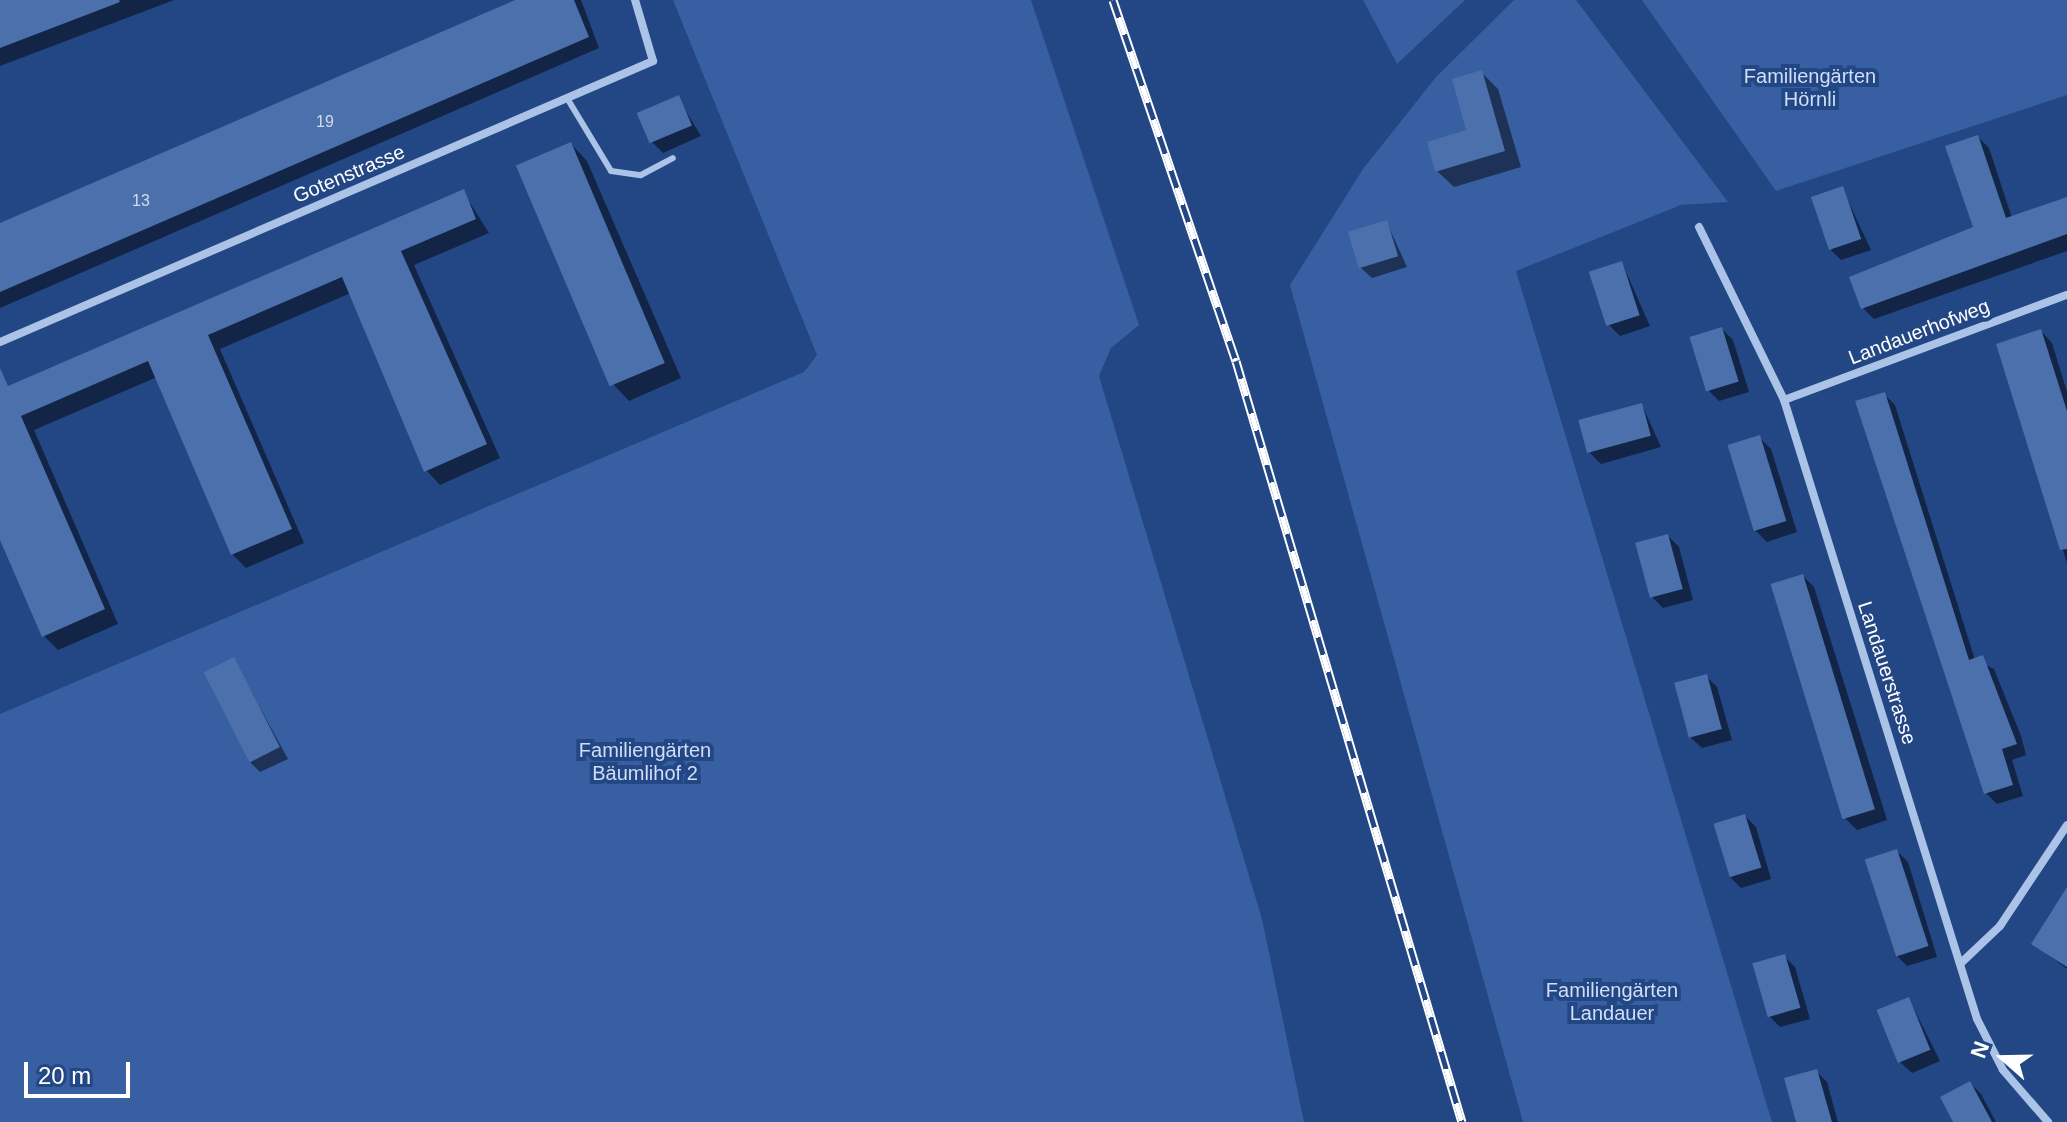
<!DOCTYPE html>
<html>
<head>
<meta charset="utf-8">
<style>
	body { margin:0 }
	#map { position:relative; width:2067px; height:1122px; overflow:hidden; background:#234684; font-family:Helvetica,sans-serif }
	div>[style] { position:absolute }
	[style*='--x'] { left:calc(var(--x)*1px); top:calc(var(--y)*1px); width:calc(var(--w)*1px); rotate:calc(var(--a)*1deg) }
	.green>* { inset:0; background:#375fa1 }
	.shadow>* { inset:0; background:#0007 }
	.building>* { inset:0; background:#4b70ac; transform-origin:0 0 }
	.lane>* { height:6px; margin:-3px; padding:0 3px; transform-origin:3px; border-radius:3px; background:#acc3e8 }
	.street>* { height:8px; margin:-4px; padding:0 4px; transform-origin:4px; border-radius:4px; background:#acc3e8 }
	.rail>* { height:9px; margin-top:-4.5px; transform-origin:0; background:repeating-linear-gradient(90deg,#234684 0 18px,#fff 0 36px); box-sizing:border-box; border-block:2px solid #fff }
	span { translate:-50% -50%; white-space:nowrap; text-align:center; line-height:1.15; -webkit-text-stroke:8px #234684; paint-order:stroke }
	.number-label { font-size:16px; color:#d2dbea }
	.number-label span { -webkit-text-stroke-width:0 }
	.park-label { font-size:20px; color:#d0def7 }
	.street-label { font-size:20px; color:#fff }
	.north { position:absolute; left:1963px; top:1018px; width:80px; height:80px; -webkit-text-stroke:6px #234684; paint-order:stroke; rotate:290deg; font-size:22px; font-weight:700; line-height:32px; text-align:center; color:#fff }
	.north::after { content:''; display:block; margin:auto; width:28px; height:36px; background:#fff; clip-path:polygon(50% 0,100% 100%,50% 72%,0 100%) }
	.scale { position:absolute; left:24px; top:1062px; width:106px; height:36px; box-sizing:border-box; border:4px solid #fff; border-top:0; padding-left:10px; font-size:24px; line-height:28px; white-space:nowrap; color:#fff; -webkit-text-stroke:6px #234684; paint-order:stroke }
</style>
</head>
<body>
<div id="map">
	<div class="green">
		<i style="clip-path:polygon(673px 0,1031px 0,1139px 325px,1111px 348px,1099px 376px,1262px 919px,1304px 1122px,0 1122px,0 714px,804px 372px,817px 355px)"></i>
		<i style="clip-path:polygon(1363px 0,1465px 0,1397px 64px)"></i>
		<i style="clip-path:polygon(1514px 0,1576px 0,1728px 202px,1681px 205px,1516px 271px,1772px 1122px,1523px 1122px,1290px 285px,1363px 169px,1436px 77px)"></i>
		<i style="clip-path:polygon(1642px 0,2067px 0,2067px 95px,1776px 191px)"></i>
	</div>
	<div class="shadow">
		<i style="clip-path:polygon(0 0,174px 0,0 66px)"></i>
		<i style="clip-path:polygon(519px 0,581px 0,599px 48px,0 308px,0 225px)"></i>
		<i style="clip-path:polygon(1481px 72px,1498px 89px,1521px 167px,1454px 187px,1437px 171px,1469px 131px)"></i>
		<i style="clip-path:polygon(678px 98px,701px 136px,663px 153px,652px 142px)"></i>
		<i style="clip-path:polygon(1978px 137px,1989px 148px,2012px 218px,2067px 199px,2067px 251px,1874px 319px,1863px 308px,1975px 229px)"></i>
		<i style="clip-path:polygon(571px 144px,587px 161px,681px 378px,629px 401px,613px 384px)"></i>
		<i style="clip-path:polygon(1842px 188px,1871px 250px,1841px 260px,1830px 249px)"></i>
		<i style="clip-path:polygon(463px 192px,489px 233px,414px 265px,500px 458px,440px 485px,426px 470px,351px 293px,220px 349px,304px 543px,246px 568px,232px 554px,157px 377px,34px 430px,118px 624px,58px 650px,43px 635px,0 535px,0 393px)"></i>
		<i style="clip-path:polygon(1387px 223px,1407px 267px,1372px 278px,1360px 267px)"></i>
		<i style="clip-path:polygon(1622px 263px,1650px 326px,1620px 336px,1609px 325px)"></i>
		<i style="clip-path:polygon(1722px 329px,1733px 340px,1749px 392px,1719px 401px,1708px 390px)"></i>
		<i style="clip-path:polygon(2041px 331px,2052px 343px,2067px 392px,2067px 563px,1999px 345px)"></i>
		<i style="clip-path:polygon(1884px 394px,1895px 405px,1975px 660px,1994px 669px,2021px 736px,2026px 755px,2012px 760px,2023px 796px,1997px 804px,1986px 793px)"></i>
		<i style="clip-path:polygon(1642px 405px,1661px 447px,1601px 464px,1590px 453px)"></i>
		<i style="clip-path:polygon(1760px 438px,1771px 449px,1797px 532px,1767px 542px,1756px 531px)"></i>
		<i style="clip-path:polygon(1668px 536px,1679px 547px,1693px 600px,1663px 608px,1652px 597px)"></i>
		<i style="clip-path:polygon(1803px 576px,1814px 587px,1887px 820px,1857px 830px,1846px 819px)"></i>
		<i style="clip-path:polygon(234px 660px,288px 759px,260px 772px,249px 761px)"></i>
		<i style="clip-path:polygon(1706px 676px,1717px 687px,1732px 740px,1702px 748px,1690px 737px)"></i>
		<i style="clip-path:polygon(1745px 816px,1756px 827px,1771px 879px,1741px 888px,1730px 877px)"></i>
		<i style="clip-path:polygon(1897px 851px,1908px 862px,1937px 957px,1907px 966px,1896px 955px)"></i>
		<i style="clip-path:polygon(2067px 892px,2067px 969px,2033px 943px)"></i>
		<i style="clip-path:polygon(1784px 956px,1795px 967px,1810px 1019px,1780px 1027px,1769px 1016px)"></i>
		<i style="clip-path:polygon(1909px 999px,1940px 1061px,1912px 1073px,1900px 1062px)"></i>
		<i style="clip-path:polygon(1816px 1071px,1827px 1082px,1838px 1122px,1798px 1122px)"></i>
		<i style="clip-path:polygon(1970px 1083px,1981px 1094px,1996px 1122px,1955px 1122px)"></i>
	</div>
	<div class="building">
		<i style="clip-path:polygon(0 0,119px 0,120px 2px,0 48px)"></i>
		<i style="clip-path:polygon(515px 0,574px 0,589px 37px,0 292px,0 223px)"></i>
		<i style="clip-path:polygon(1482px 70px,1505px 151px,1435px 172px,1427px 142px,1466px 130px,1452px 79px)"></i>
		<i style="left:679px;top:95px;width:33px;height:46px;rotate:67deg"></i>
		<i style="clip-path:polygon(1978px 135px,2006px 218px,2067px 197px,2067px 234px,1861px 309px,1849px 277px,1973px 227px,1945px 146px)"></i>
		<i style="left:571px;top:142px;width:240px;height:60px;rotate:67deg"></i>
		<i style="left:1843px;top:186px;width:56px;height:34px;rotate:71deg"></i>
		<i style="clip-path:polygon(464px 189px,476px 219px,401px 251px,487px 444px,424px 472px,342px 277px,208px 335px,292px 529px,231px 555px,148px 361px,21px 416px,105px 609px,42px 637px,0 540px,0 368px,8px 386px)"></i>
		<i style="left:1387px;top:220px;width:38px;height:41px;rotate:73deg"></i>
		<i style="left:1622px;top:261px;width:57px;height:35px;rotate:72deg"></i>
		<i style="left:1722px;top:327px;width:57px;height:34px;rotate:73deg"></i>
		<i style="clip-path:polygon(2041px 329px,2067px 411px,2067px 549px,2060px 550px,1996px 344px)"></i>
		<i style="clip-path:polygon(1885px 392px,1969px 660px,1983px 655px,2017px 744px,2002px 749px,2013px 785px,1984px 794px,1855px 401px)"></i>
		<i style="left:1642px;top:403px;width:34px;height:66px;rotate:75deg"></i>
		<i style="left:1760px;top:435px;width:90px;height:34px;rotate:73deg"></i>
		<i style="left:1668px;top:534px;width:57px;height:34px;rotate:75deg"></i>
		<i style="left:1803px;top:574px;width:246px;height:34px;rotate:73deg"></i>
		<i style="left:234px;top:657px;width:101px;height:34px;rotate:63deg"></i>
		<i style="left:1707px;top:674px;width:57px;height:34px;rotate:75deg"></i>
		<i style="left:1745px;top:814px;width:56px;height:33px;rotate:73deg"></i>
		<i style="left:1897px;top:849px;width:102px;height:34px;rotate:72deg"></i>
		<i style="clip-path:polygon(2067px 887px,2067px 967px,2031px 944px)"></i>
		<i style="left:1785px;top:954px;width:56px;height:34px;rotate:74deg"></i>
		<i style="left:1909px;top:997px;width:57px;height:35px;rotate:68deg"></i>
		<i style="clip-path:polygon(1817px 1069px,1832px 1122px,1796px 1122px,1784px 1078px)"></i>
		<i style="clip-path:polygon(1970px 1081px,1992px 1122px,1953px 1122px,1940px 1097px)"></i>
	</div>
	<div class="lane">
		<i style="--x:567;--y:98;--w:85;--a:58.9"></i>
		<i style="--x:611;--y:171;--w:30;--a:8"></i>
		<i style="--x:641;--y:175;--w:36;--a:-28"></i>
	</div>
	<div class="street">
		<i style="--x:1699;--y:227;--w:193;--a:63.8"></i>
		<i style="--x:1784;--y:400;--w:648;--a:72.68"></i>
		<i style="--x:1977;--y:1019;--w:57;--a:63"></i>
		<i style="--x:2003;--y:1070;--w:69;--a:49.1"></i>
		<i style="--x:0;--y:342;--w:711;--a:-23.28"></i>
		<i style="--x:653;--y:61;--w:64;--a:-106.4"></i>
		<i style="--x:1784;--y:400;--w:302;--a:-20.4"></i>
		<i style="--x:1961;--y:963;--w:54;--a:-43.5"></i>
		<i style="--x:2000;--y:926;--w:121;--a:-56.4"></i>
	</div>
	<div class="rail">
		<i style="--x:1113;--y:0;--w:381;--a:71.2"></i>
		<i style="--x:1236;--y:361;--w:794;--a:73.46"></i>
	</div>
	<div class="number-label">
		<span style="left:325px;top:122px">19</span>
		<span style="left:141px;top:201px">13</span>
	</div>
	<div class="park-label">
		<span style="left:1810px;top:88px">Familiengärten<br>Hörnli</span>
		<span style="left:645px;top:762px">Familiengärten<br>Bäumlihof 2</span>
		<span style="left:1612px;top:1002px">Familiengärten<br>Landauer</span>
	</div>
	<div class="street-label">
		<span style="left:349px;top:174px;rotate:-23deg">Gotenstrasse</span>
		<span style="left:1919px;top:332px;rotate:-21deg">Landauerhofweg</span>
		<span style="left:1887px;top:673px;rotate:72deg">Landauerstrasse</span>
	</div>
	<div class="north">N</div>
	<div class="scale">20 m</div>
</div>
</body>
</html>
